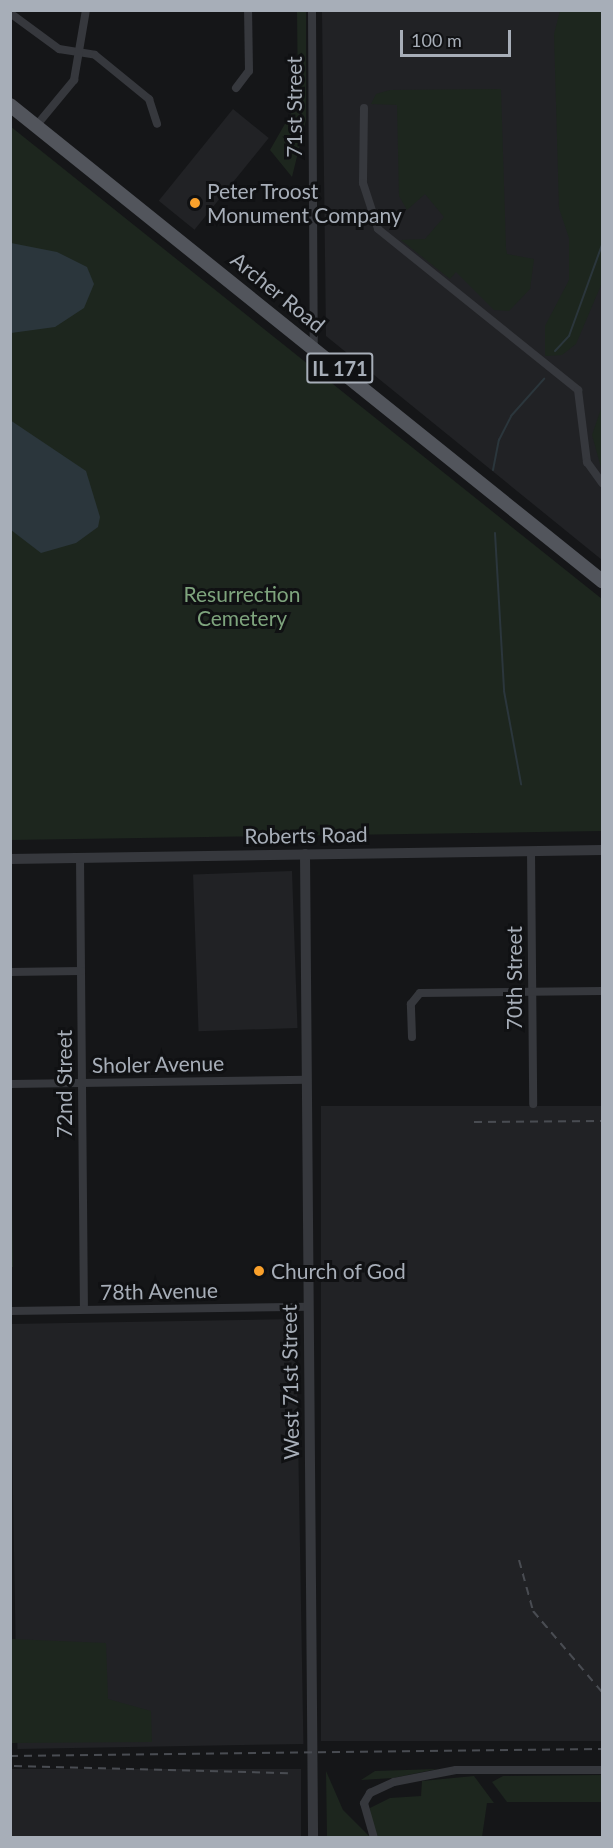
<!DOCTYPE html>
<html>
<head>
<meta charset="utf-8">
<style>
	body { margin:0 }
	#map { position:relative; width:613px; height:1848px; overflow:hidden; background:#151618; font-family:Lato,sans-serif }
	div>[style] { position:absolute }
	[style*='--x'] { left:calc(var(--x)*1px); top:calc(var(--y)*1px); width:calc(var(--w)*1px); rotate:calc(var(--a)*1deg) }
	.built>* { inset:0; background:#212225; transform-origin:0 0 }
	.green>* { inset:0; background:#1d261e }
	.water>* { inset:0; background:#2b363c }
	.stream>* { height:2px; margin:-1px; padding:0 1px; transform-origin:1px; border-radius:1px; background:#2b363c }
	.minor>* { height:8px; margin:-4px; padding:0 4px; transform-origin:4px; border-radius:4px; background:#36383d }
	.tertiary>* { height:10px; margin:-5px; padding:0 5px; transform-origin:5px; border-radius:5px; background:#36383d }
	.primary>* { height:14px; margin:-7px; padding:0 7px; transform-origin:7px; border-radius:7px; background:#52555c }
	.rail>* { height:2px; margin-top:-1px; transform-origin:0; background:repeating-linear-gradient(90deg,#494c52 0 8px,transparent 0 14px) }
	.dots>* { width:16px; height:16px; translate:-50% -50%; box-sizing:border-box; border:3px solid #101113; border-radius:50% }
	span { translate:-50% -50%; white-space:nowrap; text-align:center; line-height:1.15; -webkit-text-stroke:6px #101113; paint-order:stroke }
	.shield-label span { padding:2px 4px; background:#101113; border:2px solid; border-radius:4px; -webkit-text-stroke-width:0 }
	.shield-label { font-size:20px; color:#a7aeb8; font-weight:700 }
	.street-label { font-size:21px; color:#a7aeb8 }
	.poi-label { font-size:21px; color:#a7aeb8 }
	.left { translate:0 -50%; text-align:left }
	.park-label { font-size:21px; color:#7ea47d }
	.frame { position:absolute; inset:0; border:12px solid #a7aeb8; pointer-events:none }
	.scale { position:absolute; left:400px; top:30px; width:111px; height:27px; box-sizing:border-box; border:3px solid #a7aeb8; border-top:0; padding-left:8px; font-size:18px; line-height:21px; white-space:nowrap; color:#a7aeb8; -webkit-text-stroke:4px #101113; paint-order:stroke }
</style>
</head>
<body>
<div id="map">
	<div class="built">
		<i style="clip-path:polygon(322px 11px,602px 11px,602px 560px,326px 336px)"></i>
		<i style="left:233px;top:109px;width:46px;height:118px;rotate:39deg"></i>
		<i style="left:292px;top:871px;width:157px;height:99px;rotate:88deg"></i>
		<i style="left:602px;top:1106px;width:635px;height:281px;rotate:90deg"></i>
		<i style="left:296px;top:1319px;width:425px;height:286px;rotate:89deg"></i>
		<i style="left:301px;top:1769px;width:68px;height:290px;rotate:90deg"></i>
	</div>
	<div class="green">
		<i style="clip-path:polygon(297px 11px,306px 11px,306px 120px,292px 177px,270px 150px,298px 101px)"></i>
		<i style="clip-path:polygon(560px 11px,602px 11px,602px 283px,576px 344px,562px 355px,545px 356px,545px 326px,569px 280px,569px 238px,559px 208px,554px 34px)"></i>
		<i style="clip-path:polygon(501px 89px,506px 248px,507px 254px,534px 259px,530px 289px,509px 311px,494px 310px,456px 272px,450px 279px,401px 240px,425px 239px,444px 217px,425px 194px,407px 210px,399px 196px,397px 105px,371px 104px,376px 94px,390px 90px)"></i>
		<i style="clip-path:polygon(10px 126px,602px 599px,602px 831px,11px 840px)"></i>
		<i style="clip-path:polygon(602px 406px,602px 471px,592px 435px)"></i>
		<i style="clip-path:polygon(11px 1139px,13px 1267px,10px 1267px)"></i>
		<i style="clip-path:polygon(11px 1639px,106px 1643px,108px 1699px,151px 1711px,152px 1742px,11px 1743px)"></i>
		<i style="clip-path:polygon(437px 1769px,393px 1778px,361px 1780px,375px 1771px)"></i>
		<i style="clip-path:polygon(326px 1771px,343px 1810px,370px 1837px,327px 1837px)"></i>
		<i style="clip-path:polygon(602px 1775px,602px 1802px,507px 1802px,492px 1782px,503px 1776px)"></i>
		<i style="clip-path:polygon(474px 1776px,494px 1803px,487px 1803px,482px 1837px,378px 1837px,371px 1824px,370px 1808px,390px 1798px,421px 1796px,422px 1781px)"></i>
	</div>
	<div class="water">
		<i style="clip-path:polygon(11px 243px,57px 252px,87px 267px,94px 284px,84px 308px,55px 327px,11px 333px)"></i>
		<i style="clip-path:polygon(10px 420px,86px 471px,100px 517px,98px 527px,76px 543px,41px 553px,11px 530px)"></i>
	</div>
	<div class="stream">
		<i style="--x:555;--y:351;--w:21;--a:-47"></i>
		<i style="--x:569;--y:336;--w:97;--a:-70.1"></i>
		<i style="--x:493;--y:470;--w:31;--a:-79"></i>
		<i style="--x:499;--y:440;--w:27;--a:-63"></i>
		<i style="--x:511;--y:416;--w:50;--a:-48.3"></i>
		<i style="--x:495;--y:533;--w:158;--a:86.7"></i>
		<i style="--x:504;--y:691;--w:95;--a:79.6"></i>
	</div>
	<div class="minor">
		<i style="--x:312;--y:10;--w:336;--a:89.7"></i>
		<i style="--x:10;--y:13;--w:61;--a:36.3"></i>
		<i style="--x:59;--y:49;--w:36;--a:9"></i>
		<i style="--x:95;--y:55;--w:70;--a:39.2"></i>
		<i style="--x:149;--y:99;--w:26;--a:72"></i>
		<i style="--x:236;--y:88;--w:21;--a:-53"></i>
		<i style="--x:249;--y:71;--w:61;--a:-90.9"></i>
		<i style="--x:364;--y:108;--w:75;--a:90.8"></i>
		<i style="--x:363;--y:183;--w:48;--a:71.9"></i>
		<i style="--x:378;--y:229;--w:257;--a:38.8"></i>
		<i style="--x:578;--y:390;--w:73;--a:82.9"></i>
		<i style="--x:587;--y:462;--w:26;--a:54"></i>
		<i style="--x:36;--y:126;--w:60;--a:-50.4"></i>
		<i style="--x:74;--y:80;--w:71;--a:-80.3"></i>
		<i style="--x:531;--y:851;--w:253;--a:89.5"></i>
		<i style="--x:80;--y:857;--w:452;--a:89.5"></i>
		<i style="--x:10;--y:972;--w:71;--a:-0.8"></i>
		<i style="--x:412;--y:1037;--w:33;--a:-92"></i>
		<i style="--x:411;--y:1004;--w:14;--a:-51"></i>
		<i style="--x:420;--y:993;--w:182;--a:-0.6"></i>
		<i style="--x:10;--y:1084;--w:297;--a:-0.8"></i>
		<i style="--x:10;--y:1311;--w:298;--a:-0.8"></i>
		<i style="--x:374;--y:1838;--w:36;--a:-106"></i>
		<i style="--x:364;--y:1803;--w:12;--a:-59"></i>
		<i style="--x:370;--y:1793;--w:26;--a:-25"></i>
		<i style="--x:394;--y:1782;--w:63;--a:-11"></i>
		<i style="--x:456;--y:1770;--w:146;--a:0"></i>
	</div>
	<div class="tertiary">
		<i style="--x:305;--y:854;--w:984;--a:89.53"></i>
		<i style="--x:10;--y:859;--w:592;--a:-0.87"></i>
	</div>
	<div class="primary">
		<i style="--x:10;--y:105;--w:760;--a:38.8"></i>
	</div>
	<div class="rail">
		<i style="--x:474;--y:1122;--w:128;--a:-0.4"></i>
		<i style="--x:519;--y:1560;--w:53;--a:74.6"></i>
		<i style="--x:533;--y:1611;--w:106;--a:49.6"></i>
		<i style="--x:10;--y:1756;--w:592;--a:-0.68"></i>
		<i style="--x:14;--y:1766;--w:274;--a:1.5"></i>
	</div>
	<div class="dots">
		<i style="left:195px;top:203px;background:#faa12b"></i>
		<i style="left:259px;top:1271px;background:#faa12b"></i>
	</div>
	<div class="shield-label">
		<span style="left:340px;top:368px">IL 171</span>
	</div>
	<div class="street-label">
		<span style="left:294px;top:107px;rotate:-90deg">71st Street</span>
		<span style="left:278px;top:292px;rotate:39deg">Archer Road</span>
		<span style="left:306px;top:835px;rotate:-1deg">Roberts Road</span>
		<span style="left:514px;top:978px;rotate:-90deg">70th Street</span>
		<span style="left:158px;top:1064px;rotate:-1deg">Sholer Avenue</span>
		<span style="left:64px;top:1084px;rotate:-90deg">72nd Street</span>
		<span style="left:159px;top:1291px;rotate:-1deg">78th Avenue</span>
		<span style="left:290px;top:1382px;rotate:-91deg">West 71st Street</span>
	</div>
	<div class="poi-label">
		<span class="left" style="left:207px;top:203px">Peter Troost<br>Monument Company</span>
		<span class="left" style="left:271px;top:1271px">Church of God</span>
	</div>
	<div class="park-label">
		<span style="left:242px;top:606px">Resurrection<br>Cemetery</span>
	</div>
	<div class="frame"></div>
	<div class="scale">100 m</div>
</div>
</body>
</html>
